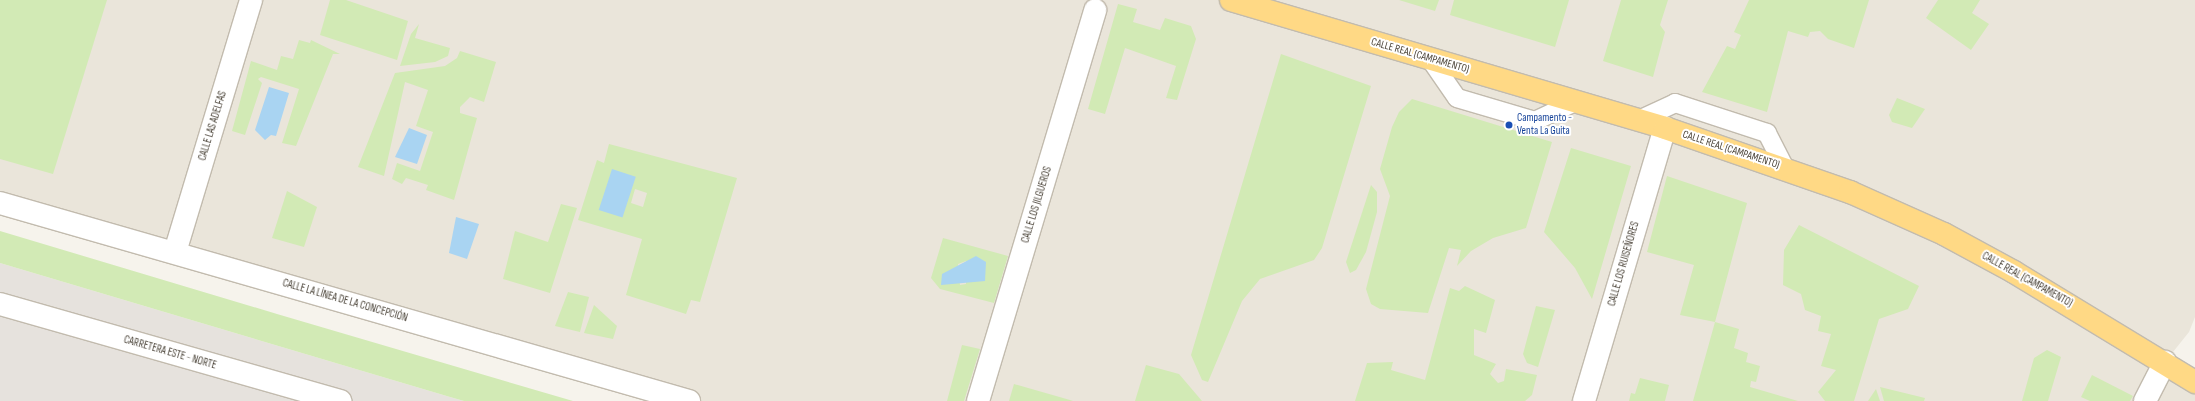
<!DOCTYPE html>
<html>
<head>
<meta charset="utf-8">
<style>
	body { margin:0 }
	#map { position:relative; width:2195px; height:401px; overflow:hidden; background:#f6f3ec; font-family:"Sofia Sans Condensed",sans-serif }
	div>[style] { position:absolute }
	[style*='--x'] { left:calc(var(--x)*1px); top:calc(var(--y)*1px); width:calc(var(--w)*1px); rotate:calc(var(--a)*1deg) }
	.residential>* { inset:0; background:#eae5da }
	.industrial>* { inset:0; background:#e6e2dd }
	.green>* { inset:0; background:#d2eab5 }
	.water>* { inset:0; background:#a9d4f2; transform-origin:0 0 }
	.roads { filter:drop-shadow(1px 0 #c2bbae) drop-shadow(-1px 0 #c2bbae) drop-shadow(0 1px #c2bbae) drop-shadow(0 -1px #c2bbae) }
	.service>* { height:18px; margin:-9px; padding:0 9px; transform-origin:9px; border-radius:9px; background:#fff }
	.minor>* { height:22px; margin:-11px; padding:0 11px; transform-origin:11px; border-radius:11px; background:#fff }
	.tertiary>* { height:22px; margin:-11px; padding:0 11px; transform-origin:11px; border-radius:11px; background:#fff }
	.trunk>* { height:22px; margin:-11px; padding:0 11px; transform-origin:11px; border-radius:11px; background:#ffd985 }
	.dots>* { width:11px; height:11px; translate:-50% -50%; box-sizing:border-box; border:2px solid #fff; border-radius:50% }
	span { translate:-50% -50%; white-space:nowrap; text-align:center; line-height:1.15; -webkit-text-stroke:4px #fff; paint-order:stroke }
	.street-label { font-size:11px; color:#4b4439 }
	.transit-label { font-size:11px; color:#164399 }
	.left { translate:0 -50%; text-align:left }
</style>
</head>
<body>
<div id="map">
	<div class="residential">
		<i style="clip-path:polygon(0 0,2195px 0,2195px 317px,2189px 332px,2165px 362px,2195px 382px,2195px 401px,689px 401px,0 203px)"></i>
	</div>
	<div class="industrial">
		<i style="clip-path:polygon(0 263px,450px 397px,464px 401px,0 401px)"></i>
	</div>
	<div class="green">
		<i style="clip-path:polygon(0 0,107px 0,53px 174px,0 159px)"></i>
		<i style="clip-path:polygon(330px 0,346px 0,408px 21px,397px 60px,320px 35px)"></i>
		<i style="clip-path:polygon(1399px 0,1439px 0,1435px 11px)"></i>
		<i style="clip-path:polygon(1454px 0,1569px 0,1555px 47px,1450px 15px)"></i>
		<i style="clip-path:polygon(1621px 0,1668px 0,1660px 25px,1665px 32px,1653px 77px,1603px 61px)"></i>
		<i style="clip-path:polygon(1749px 0,1869px 0,1854px 48px,1828px 39px,1820px 31px,1810px 32px,1808px 37px,1788px 31px,1767px 112px,1702px 92px,1727px 46px,1735px 49px,1741px 35px,1734px 32px)"></i>
		<i style="clip-path:polygon(1938px 0,1980px 0,1972px 13px,1989px 24px,1971px 50px,1926px 18px)"></i>
		<i style="clip-path:polygon(1118px 4px,1137px 9px,1133px 22px,1160px 30px,1165px 18px,1191px 26px,1196px 39px,1177px 100px,1166px 98px,1176px 66px,1125px 48px,1105px 114px,1088px 109px)"></i>
		<i style="clip-path:polygon(419px 24px,415px 38px,450px 48px,448px 56px,435px 62px,400px 66px,411px 34px)"></i>
		<i style="clip-path:polygon(299px 40px,310px 43px,311px 40px,340px 54px,333px 54px,296px 146px,282px 143px,299px 89px,261px 77px,258px 79px,262px 83px,245px 135px,232px 131px,251px 61px,277px 70px,281px 56px,293px 59px)"></i>
		<i style="clip-path:polygon(460px 51px,496px 62px,484px 102px,470px 97px,460px 107px,460px 113px,477px 118px,454px 200px,426px 190px,428px 185px,406px 178px,402px 184px,392px 179px,397px 163px,420px 171px,433px 132px,416px 126px,428px 90px,405px 82px,384px 176px,358px 167px,395px 73px,445px 66px,457px 58px)"></i>
		<i style="clip-path:polygon(1281px 54px,1371px 86px,1322px 248px,1314px 260px,1260px 279px,1242px 301px,1208px 382px,1202px 380px,1191px 355px)"></i>
		<i style="clip-path:polygon(1897px 98px,1925px 109px,1912px 128px,1892px 122px,1889px 115px)"></i>
		<i style="clip-path:polygon(1412px 99px,1552px 142px,1526px 228px,1493px 238px,1471px 251px,1457px 266px,1461px 250px,1449px 248px,1428px 313px,1380px 309px,1371px 304px,1366px 289px,1390px 196px,1380px 169px,1392px 127px,1399px 112px)"></i>
		<i style="clip-path:polygon(evenodd,609px 144px,737px 178px,700px 302px,691px 300px,686px 314px,626px 295px,642px 239px,578px 220px,597px 160px,604px 163px,609px 144px,635px 189px,647px 193px,643px 207px,631px 203px,635px 189px)"></i>
		<i style="clip-path:polygon(1571px 148px,1631px 166px,1592px 299px,1575px 268px,1544px 232px)"></i>
		<i style="clip-path:polygon(1667px 176px,1747px 203px,1715px 322px,1739px 329px,1734px 348px,1748px 353px,1746px 362px,1760px 366px,1756px 382px,1751px 381px,1750px 387px,1798px 401px,1693px 401px,1715px 322px,1680px 315px,1694px 265px,1647px 252px)"></i>
		<i style="clip-path:polygon(1371px 185px,1377px 192px,1377px 212px,1366px 252px,1356px 270px,1350px 273px,1346px 262px)"></i>
		<i style="clip-path:polygon(287px 191px,317px 207px,304px 247px,272px 238px)"></i>
		<i style="clip-path:polygon(561px 204px,577px 208px,550px 293px,503px 279px,515px 231px,548px 242px)"></i>
		<i style="clip-path:polygon(1799px 225px,1919px 286px,1908px 309px,1879px 319px,1854px 401px,1825px 401px,1818px 392px,1836px 370px,1821px 366px,1831px 334px,1818px 331px,1821px 316px,1805px 310px,1801px 294px,1783px 285px,1784px 250px)"></i>
		<i style="clip-path:polygon(0 231px,277px 314px,573px 401px,464px 401px,450px 397px,0 263px)"></i>
		<i style="clip-path:polygon(evenodd,943px 238px,1008px 256px,994px 303px,940px 289px,931px 278px,943px 238px,966px 261px,966px 284px,960px 285px,958px 264px,966px 261px)"></i>
		<i style="clip-path:polygon(1465px 286px,1495px 300px,1486px 333px,1474px 329px,1474px 355px,1496px 364px,1490px 374px,1498px 383px,1504px 381px,1506px 369px,1537px 375px,1532px 395px,1525px 401px,1355px 401px,1367px 363px,1393px 362px,1391px 370px,1425px 380px,1450px 288px,1459px 291px)"></i>
		<i style="clip-path:polygon(568px 292px,589px 297px,580px 332px,555px 326px)"></i>
		<i style="clip-path:polygon(594px 305px,617px 326px,613px 339px,584px 333px)"></i>
		<i style="clip-path:polygon(1536px 306px,1555px 310px,1538px 367px,1527px 363px,1523px 354px)"></i>
		<i style="clip-path:polygon(962px 345px,980px 349px,964px 401px,947px 401px)"></i>
		<i style="clip-path:polygon(2047px 350px,2061px 357px,2048px 401px,2022px 401px,2034px 358px)"></i>
		<i style="clip-path:polygon(1146px 365px,1179px 374px,1202px 401px,1135px 401px)"></i>
		<i style="clip-path:polygon(2092px 375px,2133px 396px,2130px 401px,2090px 401px,2081px 397px)"></i>
		<i style="clip-path:polygon(1640px 378px,1669px 385px,1665px 401px,1629px 401px,1631px 393px,1635px 394px)"></i>
		<i style="clip-path:polygon(1014px 384px,1070px 400px,1073px 401px,1009px 401px)"></i>
		<i style="clip-path:polygon(1880px 387px,1925px 398px,1924px 401px,1884px 401px)"></i>
		<i style="clip-path:polygon(1876px 389px,1880px 401px,1868px 401px)"></i>
	</div>
	<div class="water">
		<i style="clip-path:polygon(269px 87px,289px 93px,276px 136px,271px 135px,265px 140px,255px 130px)"></i>
		<i style="clip-path:polygon(409px 128px,427px 135px,417px 164px,395px 157px)"></i>
		<i style="left:612px;top:169px;width:25px;height:43px;rotate:18deg"></i>
		<i style="clip-path:polygon(456px 217px,479px 224px,467px 259px,449px 253px)"></i>
		<i style="clip-path:polygon(976px 256px,986px 262px,985px 281px,941px 285px,942px 274px)"></i>
	</div>
	<div class="roads">
		<div class="service">
			<i style="--x:1430;--y:59;--w:47;--a:55.3"></i>
			<i style="--x:1457;--y:98;--w:81;--a:16.4"></i>
			<i style="--x:1535;--y:121;--w:44;--a:-25.4"></i>
			<i style="--x:1639;--y:120;--w:40;--a:-25"></i>
			<i style="--x:1675;--y:103;--w:97;--a:18.1"></i>
			<i style="--x:1767;--y:133;--w:38;--a:63"></i>
		</div>
		<div class="minor">
			<i style="--x:175;--y:252;--w:263;--a:-73.2"></i>
			<i style="--x:0;--y:304;--w:354;--a:15.9"></i>
			<i style="--x:978;--y:401;--w:408;--a:-73.3"></i>
			<i style="--x:1584;--y:401;--w:285;--a:-73.5"></i>
			<i style="--x:2145;--y:401;--w:44;--a:-62.9"></i>
		</div>
		<div class="tertiary">
			<i style="--x:0;--y:203;--w:717;--a:16.03"></i>
		</div>
		<div class="trunk">
			<i style="--x:1231;--y:0;--w:452;--a:16.4"></i>
			<i style="--x:1665;--y:128;--w:196;--a:19.1"></i>
			<i style="--x:1850;--y:192;--w:103;--a:24.1"></i>
			<i style="--x:1944;--y:234;--w:80;--a:28.5"></i>
			<i style="--x:2014;--y:272;--w:212;--a:31.3"></i>
		</div>
	</div>
	<div class="dots">
		<i style="left:1509px;top:125px;background:#1a4fb4"></i>
	</div>
	<div class="street-label">
		<span style="left:1420px;top:56px;rotate:16deg">CALLE REAL (CAMPAMENTO)</span>
		<span style="left:213px;top:126px;rotate:-73deg">CALLE LAS ADELFAS</span>
		<span style="left:1731px;top:150px;rotate:18deg">CALLE REAL (CAMPAMENTO)</span>
		<span style="left:1037px;top:205px;rotate:-73deg">CALLE LOS JILGUEROS</span>
		<span style="left:1624px;top:264px;rotate:-74deg">CALLE LOS RUISEÑORES</span>
		<span style="left:2027px;top:280px;rotate:29deg">CALLE REAL (CAMPAMENTO)</span>
		<span style="left:345px;top:301px;rotate:16deg">CALLE LA LÍNEA DE LA CONCEPCIÓN</span>
		<span style="left:170px;top:353px;rotate:16deg">CARRETERA ESTE - NORTE</span>
	</div>
	<div class="transit-label">
		<span class="left" style="left:1517px;top:125px">Campamento -<br>Venta La Guita</span>
	</div>
</div>
</body>
</html>
